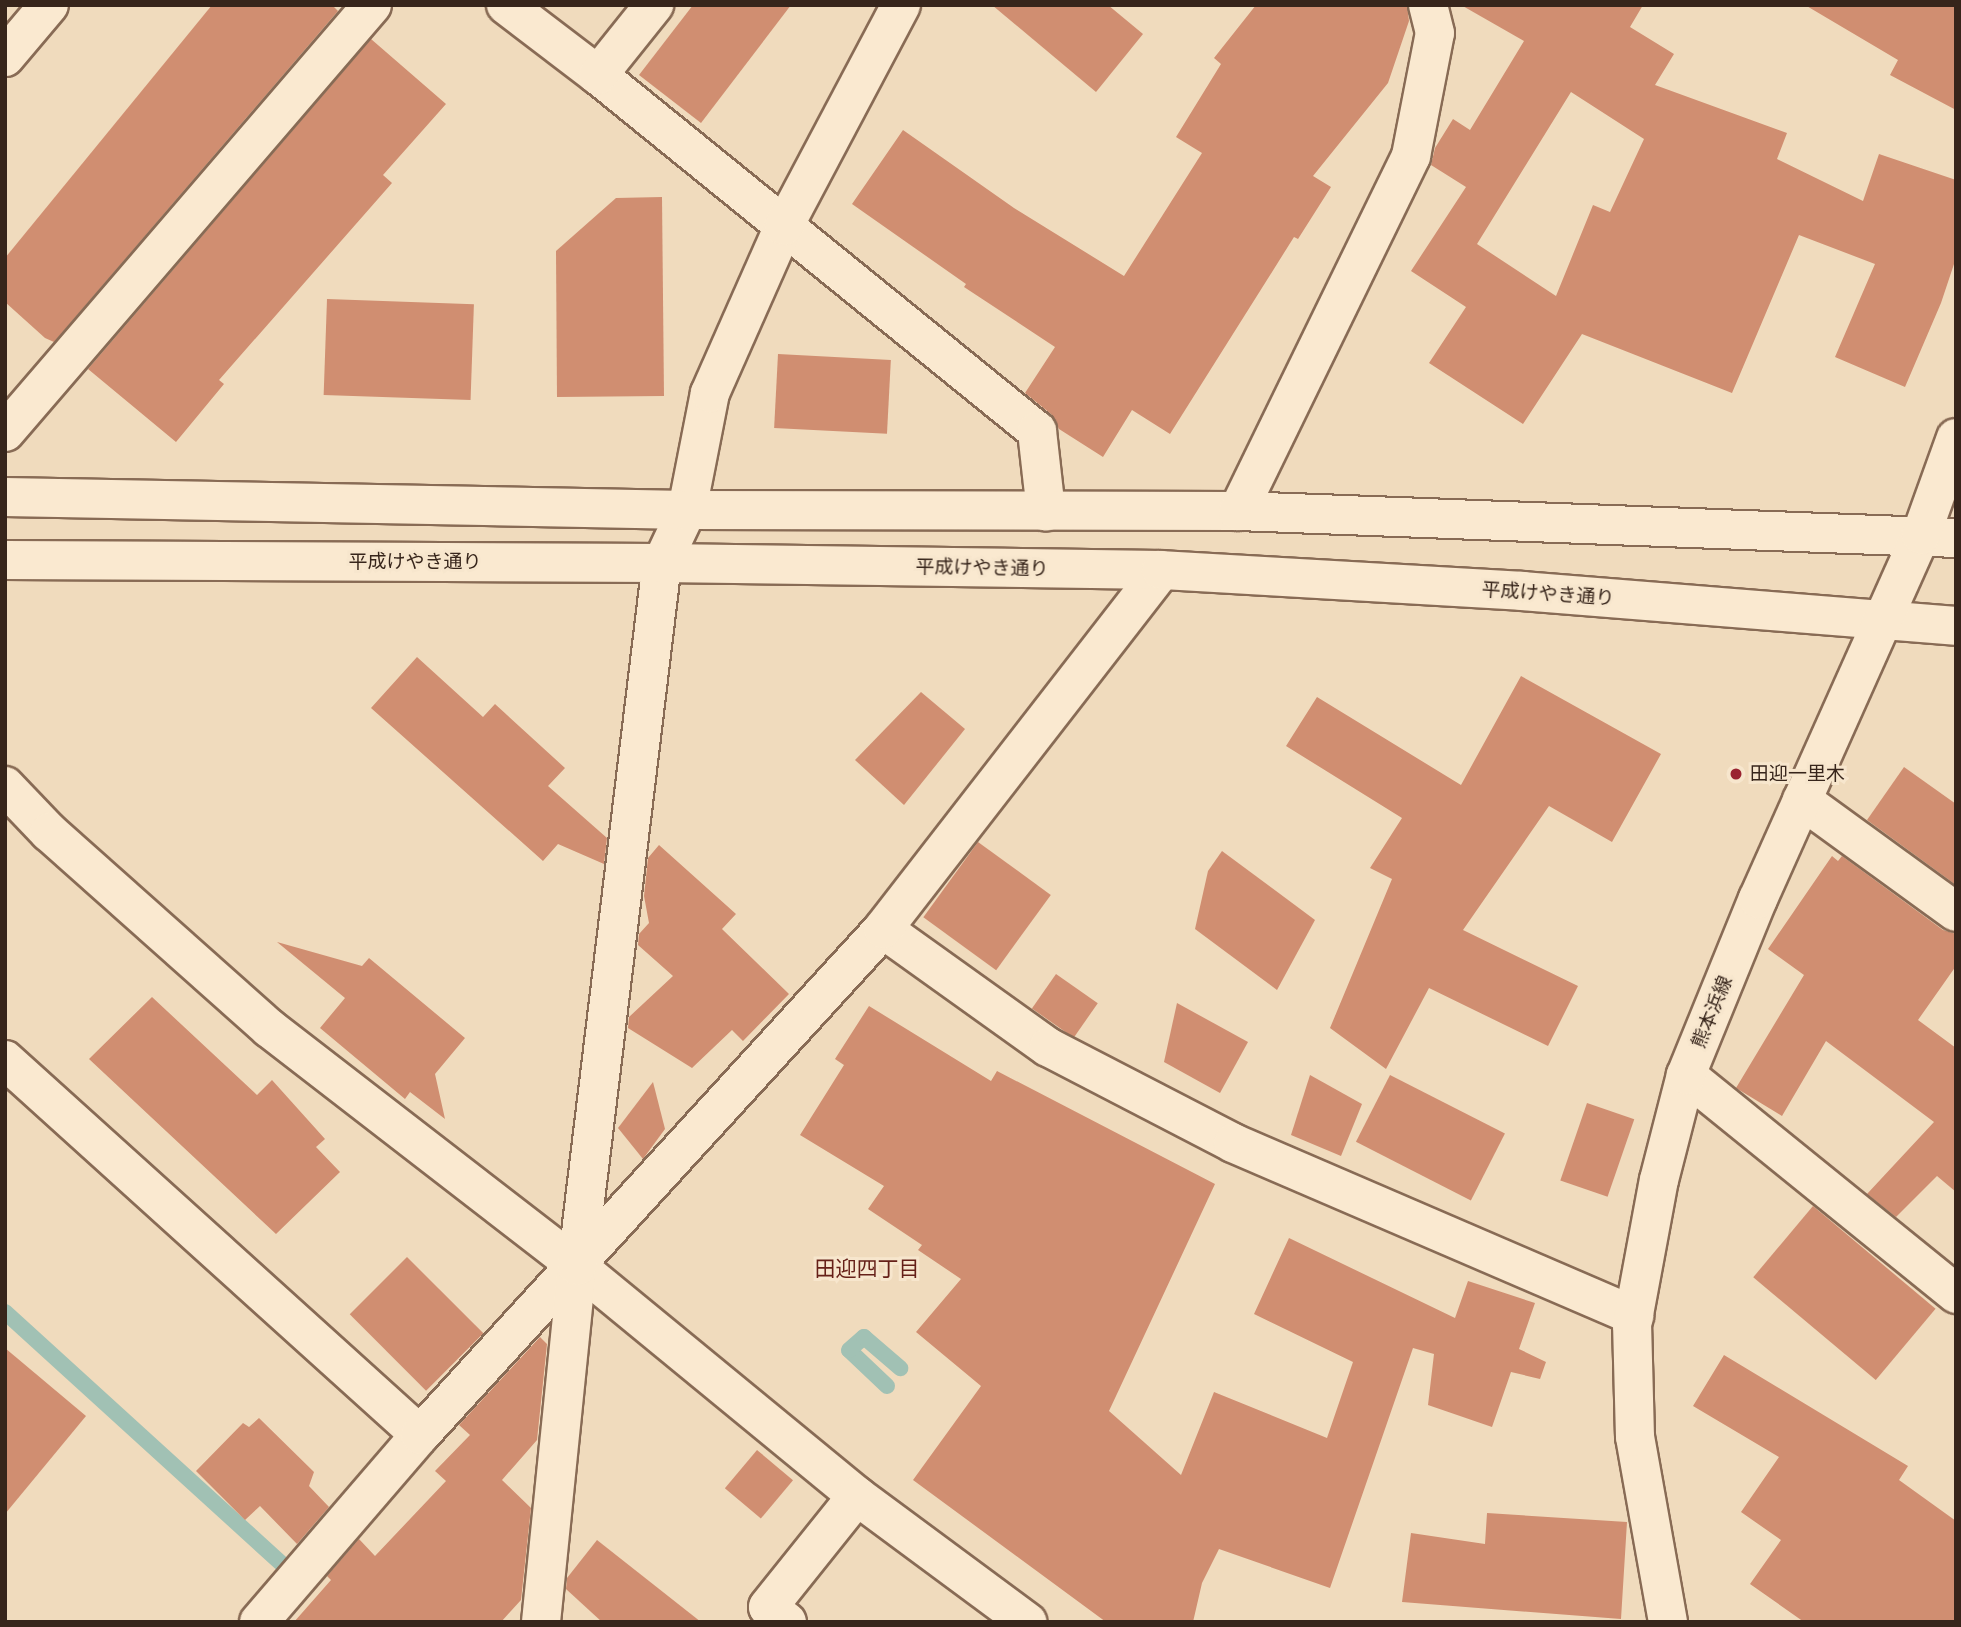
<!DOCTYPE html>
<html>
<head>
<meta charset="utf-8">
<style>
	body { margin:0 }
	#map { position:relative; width:1961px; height:1627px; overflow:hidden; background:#f0dbbd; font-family:"IBM Plex Serif","Noto Sans JP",serif }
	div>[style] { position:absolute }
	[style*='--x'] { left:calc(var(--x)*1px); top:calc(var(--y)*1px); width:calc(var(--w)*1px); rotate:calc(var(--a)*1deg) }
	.stream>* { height:16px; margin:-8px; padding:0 8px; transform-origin:8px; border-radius:8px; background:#a1c1b4 }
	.building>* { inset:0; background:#d08e71; transform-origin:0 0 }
	.roads { filter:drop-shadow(2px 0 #886b55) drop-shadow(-2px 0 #886b55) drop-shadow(0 2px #886b55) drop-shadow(0 -2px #886b55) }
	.minor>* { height:38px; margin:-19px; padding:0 19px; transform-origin:19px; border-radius:19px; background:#fae9d0 }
	.tertiary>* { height:38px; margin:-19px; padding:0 19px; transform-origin:19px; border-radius:19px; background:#fae9d0 }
	.secondary>* { height:38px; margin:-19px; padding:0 19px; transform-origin:19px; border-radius:19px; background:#fae9d0 }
	.dots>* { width:19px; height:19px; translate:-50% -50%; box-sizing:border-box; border:4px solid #f7e6cd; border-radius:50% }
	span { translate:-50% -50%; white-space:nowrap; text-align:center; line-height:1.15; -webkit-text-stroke:6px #f7e6cd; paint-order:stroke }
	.street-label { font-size:19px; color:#37251b }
	.poi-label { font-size:19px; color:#37251b }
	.left { translate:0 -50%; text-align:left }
	.neighbourhood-label { font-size:21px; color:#662018 }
	.frame { position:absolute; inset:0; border:7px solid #37251b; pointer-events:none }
</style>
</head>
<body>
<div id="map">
	<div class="stream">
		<i style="--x:5;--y:1312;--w:388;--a:42.3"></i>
		<i style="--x:887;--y:1386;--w:52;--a:-136.5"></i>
		<i style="--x:849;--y:1350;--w:20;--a:-41"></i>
		<i style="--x:864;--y:1337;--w:48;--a:40.7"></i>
	</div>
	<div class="building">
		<i style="clip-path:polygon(212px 5px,332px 5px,338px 11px,54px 342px,45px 338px,5px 302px,5px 258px)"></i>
		<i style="clip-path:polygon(693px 5px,791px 5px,701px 123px,639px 75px)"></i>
		<i style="clip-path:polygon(992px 5px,1108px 5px,1143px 34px,1096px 92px)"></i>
		<i style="clip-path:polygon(1256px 5px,1407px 5px,1409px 21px,1388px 83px,1313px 176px,1331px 187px,1298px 239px,1294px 237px,1170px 434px,1132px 410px,1103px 457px,1059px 429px,1051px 414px,1025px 393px,1055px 347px,964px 287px,966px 284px,852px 204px,903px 130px,1014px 208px,1124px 276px,1202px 153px,1176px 137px,1221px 64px,1214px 58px)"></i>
		<i style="clip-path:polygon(evenodd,1461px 5px,1643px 5px,1630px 27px,1674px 54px,1655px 85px,1787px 133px,1777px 159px,1863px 201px,1879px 154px,1956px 180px,1956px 258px,1941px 303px,1905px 387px,1835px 357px,1875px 264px,1799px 235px,1732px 393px,1582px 334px,1523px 424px,1429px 363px,1466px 307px,1411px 271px,1466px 187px,1431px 165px,1435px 148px,1453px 119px,1470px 130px,1524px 41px,1461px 5px,1571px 92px,1644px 139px,1610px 212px,1593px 205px,1556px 296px,1477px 244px,1571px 92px)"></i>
		<i style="clip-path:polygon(1805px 5px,1956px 5px,1956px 110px,1890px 75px,1898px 60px)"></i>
		<i style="clip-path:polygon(371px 39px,446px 104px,383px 175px,392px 183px,219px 380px,224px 384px,176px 442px,88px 369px)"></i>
		<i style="clip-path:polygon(662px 197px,664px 396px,557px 397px,556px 251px,616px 198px)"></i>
		<i style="left:327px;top:299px;width:147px;height:96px;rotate:2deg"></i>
		<i style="left:778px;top:354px;width:113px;height:74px;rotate:3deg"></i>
		<i style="clip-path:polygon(417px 657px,483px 717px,495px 704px,565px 768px,548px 786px,607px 838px,604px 864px,558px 844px,543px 861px,371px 708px)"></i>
		<i style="clip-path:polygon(1521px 676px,1661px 754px,1612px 842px,1549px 806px,1463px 930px,1578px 986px,1548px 1046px,1429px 988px,1386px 1069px,1330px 1028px,1392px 879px,1370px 868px,1402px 818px,1286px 746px,1317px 697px,1461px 785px)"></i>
		<i style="clip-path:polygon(921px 692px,965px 729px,904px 805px,855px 760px)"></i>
		<i style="clip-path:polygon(1904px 767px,1956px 804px,1956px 885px,1867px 820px)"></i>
		<i style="left:978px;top:842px;width:90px;height:93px;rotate:36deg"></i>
		<i style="clip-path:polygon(659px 845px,736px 914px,722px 929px,789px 994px,743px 1041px,732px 1030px,692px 1068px,628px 1028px,629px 1017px,673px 976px,638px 945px,639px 934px,649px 923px,644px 896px,648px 858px)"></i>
		<i style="clip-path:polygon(1222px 851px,1315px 920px,1277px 990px,1195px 929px,1208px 871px)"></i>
		<i style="clip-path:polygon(1832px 856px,1838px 861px,1842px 856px,1943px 930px,1956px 934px,1956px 966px,1918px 1020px,1956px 1048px,1956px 1192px,1937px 1176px,1896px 1217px,1867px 1194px,1934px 1122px,1826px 1041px,1782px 1116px,1736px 1088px,1804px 975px,1768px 949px)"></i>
		<i style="clip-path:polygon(277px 942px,362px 966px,369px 958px,465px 1038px,435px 1074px,445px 1119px,410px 1092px,405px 1099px,320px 1028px,345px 998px)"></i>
		<i style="left:1056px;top:974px;width:51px;height:42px;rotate:35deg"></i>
		<i style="clip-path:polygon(152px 997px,257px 1095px,272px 1080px,325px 1139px,316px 1147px,340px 1172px,276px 1234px,89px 1059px)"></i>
		<i style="clip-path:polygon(1177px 1003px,1248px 1042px,1220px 1093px,1164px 1062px)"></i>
		<i style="clip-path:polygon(869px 1006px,991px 1081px,997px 1071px,1215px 1184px,1109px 1411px,1181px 1475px,1214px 1392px,1327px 1438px,1353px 1362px,1254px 1314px,1289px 1238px,1455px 1318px,1468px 1281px,1535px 1303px,1519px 1349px,1546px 1362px,1540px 1379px,1511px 1372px,1492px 1427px,1428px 1405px,1434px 1354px,1413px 1348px,1330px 1588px,1219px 1549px,1202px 1583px,1193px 1622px,1106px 1622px,913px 1480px,981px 1386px,916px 1332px,961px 1279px,918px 1250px,922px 1245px,868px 1209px,884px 1186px,800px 1135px,844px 1065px,835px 1059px)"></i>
		<i style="clip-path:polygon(1310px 1075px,1362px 1104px,1341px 1156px,1291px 1135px)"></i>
		<i style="left:1390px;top:1075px;width:129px;height:75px;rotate:27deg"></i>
		<i style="clip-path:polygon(653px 1082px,665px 1129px,643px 1159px,618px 1128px)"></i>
		<i style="left:1587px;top:1103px;width:50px;height:82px;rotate:19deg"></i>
		<i style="left:1813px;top:1206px;width:160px;height:93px;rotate:40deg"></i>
		<i style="left:407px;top:1257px;width:108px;height:81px;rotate:45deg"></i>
		<i style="clip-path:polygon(540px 1337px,547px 1344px,537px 1440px,502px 1480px,531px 1508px,521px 1600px,501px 1622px,294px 1622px,331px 1580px,327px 1576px,359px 1539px,375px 1556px,446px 1481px,435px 1471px,470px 1435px,459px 1425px)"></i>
		<i style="clip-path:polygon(5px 1348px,86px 1416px,5px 1514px)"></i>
		<i style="clip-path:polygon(1724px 1355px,1908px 1466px,1899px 1480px,1956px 1521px,1956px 1622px,1804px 1622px,1750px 1584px,1781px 1540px,1741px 1512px,1779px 1457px,1693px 1406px)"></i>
		<i style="clip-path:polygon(259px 1418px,314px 1472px,309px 1486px,329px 1507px,297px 1544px,260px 1506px,245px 1520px,196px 1471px,243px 1423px,249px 1427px)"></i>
		<i style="left:757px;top:1450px;width:47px;height:50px;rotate:40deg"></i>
		<i style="clip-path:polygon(1487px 1513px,1627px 1522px,1621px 1619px,1402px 1602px,1411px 1533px,1485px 1544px)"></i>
		<i style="clip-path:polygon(597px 1540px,701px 1622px,602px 1622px,566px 1589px,567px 1578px)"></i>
	</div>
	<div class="roads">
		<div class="minor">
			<i style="--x:506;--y:5;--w:116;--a:37.3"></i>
			<i style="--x:598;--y:75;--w:565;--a:39.04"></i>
			<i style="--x:1037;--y:431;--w:81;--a:83.6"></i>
			<i style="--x:5;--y:57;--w:68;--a:-49.8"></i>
			<i style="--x:598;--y:75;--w:90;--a:-51.3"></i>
			<i style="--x:5;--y:432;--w:563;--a:-49.32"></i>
			<i style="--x:1238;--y:511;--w:395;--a:-64"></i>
			<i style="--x:1411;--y:156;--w:125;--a:-79"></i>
			<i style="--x:1435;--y:33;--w:29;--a:-104"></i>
			<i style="--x:5;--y:786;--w:64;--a:46.3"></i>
			<i style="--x:49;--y:832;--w:295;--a:41.7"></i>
			<i style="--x:269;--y:1028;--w:389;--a:37.7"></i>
			<i style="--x:577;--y:1266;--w:362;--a:39.4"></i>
			<i style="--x:857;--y:1496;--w:212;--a:36.5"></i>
			<i style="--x:1802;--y:800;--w:190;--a:36"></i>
			<i style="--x:883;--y:929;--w:203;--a:35.6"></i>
			<i style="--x:1048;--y:1047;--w:208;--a:27.4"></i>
			<i style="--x:1233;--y:1143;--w:437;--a:23.3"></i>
			<i style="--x:5;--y:1060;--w:559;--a:42.1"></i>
			<i style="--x:1686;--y:1075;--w:348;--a:39"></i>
			<i style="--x:259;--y:1622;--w:247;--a:-49.3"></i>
			<i style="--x:420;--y:1435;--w:686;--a:-47.54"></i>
			<i style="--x:883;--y:929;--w:454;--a:-52.2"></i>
			<i style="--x:541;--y:1622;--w:358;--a:-84.2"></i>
			<i style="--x:577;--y:1266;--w:708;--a:-83.11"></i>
			<i style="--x:662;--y:563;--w:59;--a:-64.7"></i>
			<i style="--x:687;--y:510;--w:119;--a:-78.9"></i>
			<i style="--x:710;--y:393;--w:183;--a:-66.1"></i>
			<i style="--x:784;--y:226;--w:250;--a:-62.1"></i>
			<i style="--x:787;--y:1622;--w:24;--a:-142"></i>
			<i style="--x:768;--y:1607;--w:142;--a:-51.3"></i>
		</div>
		<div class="tertiary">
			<i style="--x:5;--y:497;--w:682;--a:1.09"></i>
			<i style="--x:687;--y:510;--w:551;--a:0.1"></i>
			<i style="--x:1238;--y:511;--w:719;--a:2.15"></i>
			<i style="--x:5;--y:560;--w:657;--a:0.26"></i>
			<i style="--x:662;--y:563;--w:499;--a:0.8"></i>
			<i style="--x:1161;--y:570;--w:362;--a:3.3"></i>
			<i style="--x:1522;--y:591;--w:435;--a:4.6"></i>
		</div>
		<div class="secondary">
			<i style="--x:1668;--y:1622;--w:188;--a:-100.1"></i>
			<i style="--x:1635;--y:1437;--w:112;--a:-91.5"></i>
			<i style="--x:1632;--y:1325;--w:147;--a:-79.5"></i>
			<i style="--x:1659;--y:1180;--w:108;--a:-75.6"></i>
			<i style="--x:1686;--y:1075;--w:190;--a:-67.8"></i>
			<i style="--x:1758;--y:899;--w:399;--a:-65.9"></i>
			<i style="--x:1921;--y:535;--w:103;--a:-70.2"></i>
		</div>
	</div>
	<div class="dots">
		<i style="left:1736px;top:774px;background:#9a2230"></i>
	</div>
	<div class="street-label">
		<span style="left:415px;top:562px">平成けやき通り</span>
		<span style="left:982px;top:568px;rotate:1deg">平成けやき通り</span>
		<span style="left:1548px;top:594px;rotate:4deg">平成けやき通り</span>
		<span style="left:1712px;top:1012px;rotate:-68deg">熊本浜線</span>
	</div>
	<div class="poi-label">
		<span class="left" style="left:1750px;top:774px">田迎一里木</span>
	</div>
	<div class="neighbourhood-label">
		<span style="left:867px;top:1268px">田迎四丁目</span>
	</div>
	<div class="frame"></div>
</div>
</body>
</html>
